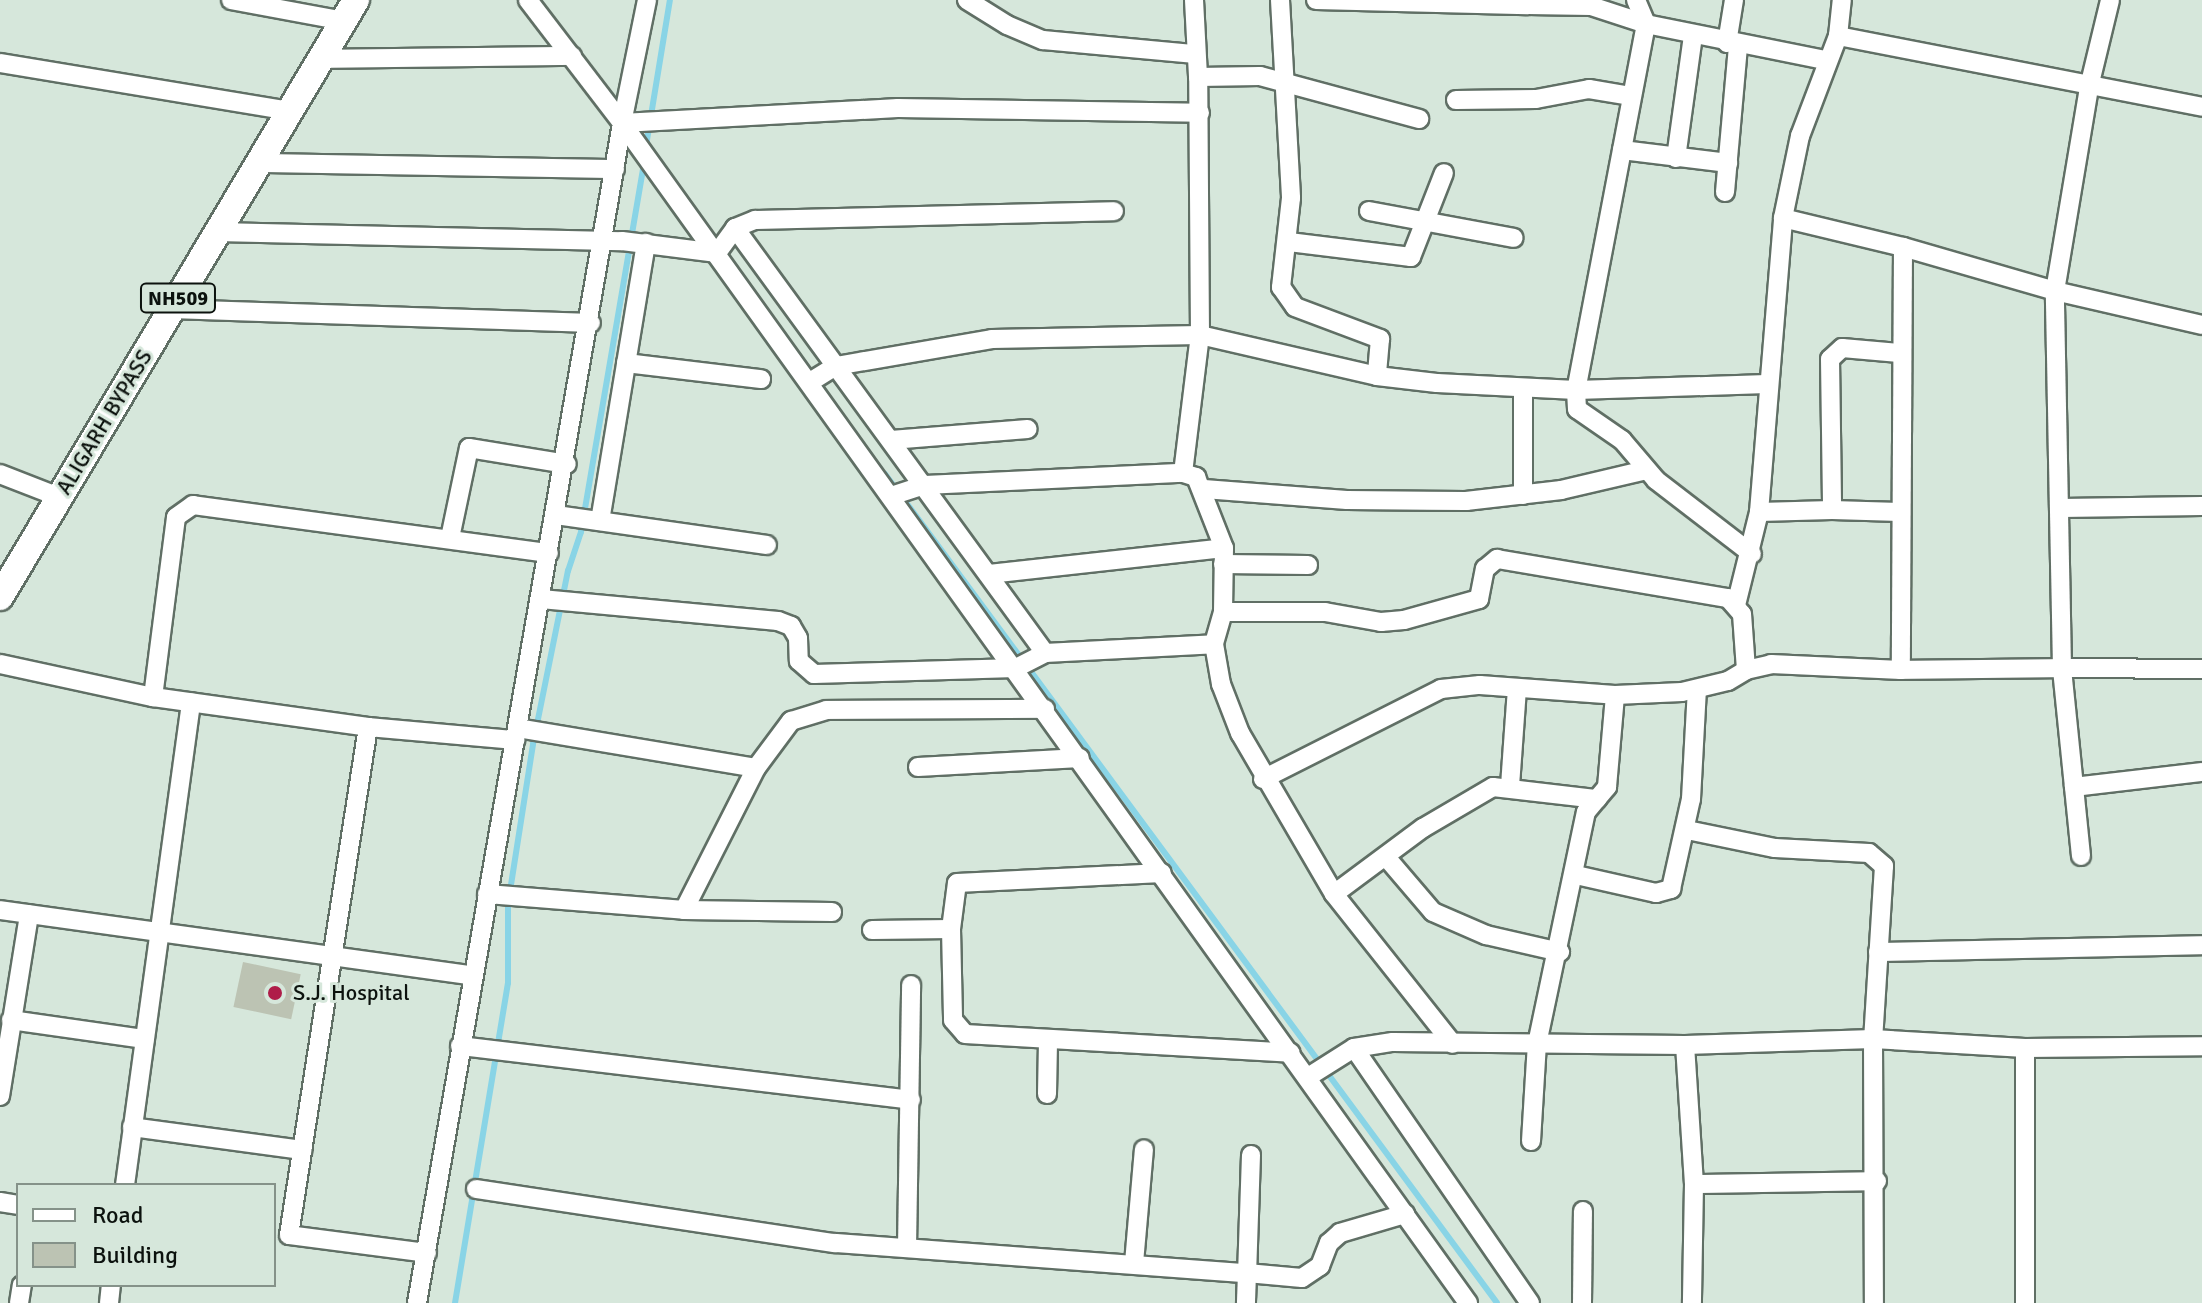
<!DOCTYPE html>
<html>
<head>
<meta charset="utf-8">
<style>
	body { margin:0 }
	#map { position:relative; width:2202px; height:1303px; overflow:hidden; background:#d6e7db; font-family:Signika,sans-serif }
	div>[style] { position:absolute }
	[style*='--x'] { left:calc(var(--x)*1px); top:calc(var(--y)*1px); width:calc(var(--w)*1px); rotate:calc(var(--a)*1deg) }
	.stream>* { height:6px; margin:-3px; padding:0 3px; transform-origin:3px; border-radius:3px; background:#89d4e6 }
	.building>* { inset:0; background:#bcc3b3; transform-origin:0 0 }
	.roads { filter:drop-shadow(2px 0 #606f65) drop-shadow(-2px 0 #606f65) drop-shadow(0 2px #606f65) drop-shadow(0 -2px #606f65) }
	.minor>* { height:18px; margin:-9px; padding:0 9px; transform-origin:9px; border-radius:9px; background:#fff }
	.highway>* { height:26px; margin:-13px; padding:0 13px; transform-origin:13px; border-radius:13px; background:#fff }
	.dots>* { width:22px; height:22px; translate:-50% -50%; box-sizing:border-box; border:4px solid #d6e7db; border-radius:50% }
	span { translate:-50% -50%; white-space:nowrap; text-align:center; line-height:1.15; -webkit-text-stroke:6px #d6e7db; paint-order:stroke }
	.shield-label span { padding:2px 6px; background:#d6e7db; border:2px solid; border-radius:6px; -webkit-text-stroke-width:0 }
	.shield-label { font-size:20px; color:#0c120e; font-weight:700 }
	.street-label { font-size:22px; color:#0c120e }
	.poi-label { font-size:22px; color:#0c120e }
	.left { translate:0 -50%; text-align:left }
	.legend { position:absolute; left:16px; top:1183px; width:260px; height:104px; box-sizing:border-box; background:#d6e7db; border:2px solid #859289; margin:0; padding:10px 14px; list-style:none; font-size:24px; color:#0c120e }
	.legend li { display:flex; align-items:center; gap:16px; height:40px }
	.legend b { width:40px; border:2px solid #859289 }
</style>
</head>
<body>
<div id="map">
	<div class="stream">
		<i style="--x:646;--y:146;--w:148;--a:-80.7"></i>
		<i style="--x:885;--y:474;--w:1030;--a:53.56"></i>
		<i style="--x:455;--y:1303;--w:324;--a:-80.6"></i>
		<i style="--x:508;--y:983;--w:79;--a:-90"></i>
		<i style="--x:508;--y:904;--w:162;--a:-81.1"></i>
		<i style="--x:533;--y:744;--w:177;--a:-78.6"></i>
		<i style="--x:568;--y:571;--w:41;--a:-71.6"></i>
		<i style="--x:581;--y:532;--w:375;--a:-80.3"></i>
	</div>
	<div class="building">
		<i style="left:243px;top:962px;width:59px;height:46px;rotate:12deg"></i>
	</div>
	<div class="roads">
		<div class="minor">
			<i style="--x:231;--y:0;--w:115;--a:10.5"></i>
			<i style="--x:647;--y:0;--w:126;--a:101.5"></i>
			<i style="--x:622;--y:123;--w:1452;--a:54.36"></i>
			<i style="--x:967;--y:0;--w:47;--a:32"></i>
			<i style="--x:1007;--y:25;--w:39;--a:23"></i>
			<i style="--x:1043;--y:40;--w:153;--a:5.3"></i>
			<i style="--x:1194;--y:0;--w:77;--a:87"></i>
			<i style="--x:1198;--y:77;--w:62;--a:-0.9"></i>
			<i style="--x:1260;--y:76;--w:165;--a:15.1"></i>
			<i style="--x:1280;--y:0;--w:198;--a:86.8"></i>
			<i style="--x:1291;--y:198;--w:90;--a:96.4"></i>
			<i style="--x:1281;--y:287;--w:24;--a:55"></i>
			<i style="--x:1295;--y:307;--w:91;--a:20.6"></i>
			<i style="--x:1380;--y:339;--w:37;--a:95"></i>
			<i style="--x:1316;--y:0;--w:212;--a:1.4"></i>
			<i style="--x:1528;--y:0;--w:5;--a:90"></i>
			<i style="--x:1528;--y:5;--w:63;--a:0.9"></i>
			<i style="--x:1591;--y:6;--w:58;--a:18.1"></i>
			<i style="--x:1646;--y:24;--w:183;--a:11.4"></i>
			<i style="--x:1636;--y:0;--w:26;--a:67"></i>
			<i style="--x:1646;--y:24;--w:373;--a:100.8"></i>
			<i style="--x:1576;--y:390;--w:19;--a:87"></i>
			<i style="--x:1577;--y:409;--w:55;--a:34.6"></i>
			<i style="--x:1622;--y:440;--w:52;--a:49.6"></i>
			<i style="--x:1656;--y:480;--w:121;--a:37.6"></i>
			<i style="--x:1838;--y:36;--w:36;--a:-84"></i>
			<i style="--x:1727;--y:43;--w:44;--a:-80.8"></i>
			<i style="--x:321;--y:59;--w:251;--a:-0.7"></i>
			<i style="--x:0;--y:63;--w:295;--a:9.4"></i>
			<i style="--x:1456;--y:100;--w:80;--a:-0.7"></i>
			<i style="--x:1536;--y:99;--w:54;--a:-10.7"></i>
			<i style="--x:1589;--y:89;--w:43;--a:9.5"></i>
			<i style="--x:622;--y:123;--w:276;--a:-3.1"></i>
			<i style="--x:898;--y:108;--w:302;--a:0.9"></i>
			<i style="--x:1622;--y:150;--w:107;--a:7"></i>
			<i style="--x:1676;--y:158;--w:124;--a:-82.1"></i>
			<i style="--x:259;--y:163;--w:356;--a:1"></i>
			<i style="--x:1725;--y:192;--w:148;--a:-84.9"></i>
			<i style="--x:1369;--y:211;--w:147;--a:10.5"></i>
			<i style="--x:1783;--y:218;--w:123;--a:13.6"></i>
			<i style="--x:1903;--y:247;--w:423;--a:90.3"></i>
			<i style="--x:1901;--y:670;--w:161;--a:-0.7"></i>
			<i style="--x:2062;--y:668;--w:377;--a:-91.1"></i>
			<i style="--x:2055;--y:291;--w:207;--a:-80.5"></i>
			<i style="--x:2089;--y:87;--w:89;--a:-76.4"></i>
			<i style="--x:735;--y:228;--w:526;--a:53.89"></i>
			<i style="--x:217;--y:232;--w:405;--a:1.3"></i>
			<i style="--x:622;--y:241;--w:96;--a:7.2"></i>
			<i style="--x:717;--y:253;--w:31;--a:-54"></i>
			<i style="--x:735;--y:228;--w:22;--a:-22"></i>
			<i style="--x:755;--y:220;--w:359;--a:-1.4"></i>
			<i style="--x:1289;--y:242;--w:123;--a:7"></i>
			<i style="--x:1411;--y:257;--w:90;--a:-68.6"></i>
			<i style="--x:1903;--y:247;--w:158;--a:16.1"></i>
			<i style="--x:2055;--y:291;--w:151;--a:13"></i>
			<i style="--x:172;--y:309;--w:419;--a:1.9"></i>
			<i style="--x:1899;--y:353;--w:57;--a:-175"></i>
			<i style="--x:1842;--y:348;--w:16;--a:137"></i>
			<i style="--x:1830;--y:359;--w:151;--a:89.2"></i>
			<i style="--x:1832;--y:510;--w:68;--a:1.7"></i>
			<i style="--x:626;--y:363;--w:136;--a:6.8"></i>
			<i style="--x:810;--y:382;--w:31;--a:-32"></i>
			<i style="--x:836;--y:366;--w:158;--a:-9.8"></i>
			<i style="--x:992;--y:339;--w:208;--a:-1.1"></i>
			<i style="--x:1200;--y:335;--w:258;--a:-90.4"></i>
			<i style="--x:891;--y:440;--w:137;--a:-4.6"></i>
			<i style="--x:1183;--y:473;--w:139;--a:-83"></i>
			<i style="--x:1200;--y:335;--w:182;--a:13"></i>
			<i style="--x:1377;--y:376;--w:60;--a:6.7"></i>
			<i style="--x:1437;--y:383;--w:139;--a:2.9"></i>
			<i style="--x:1576;--y:390;--w:191;--a:-1.8"></i>
			<i style="--x:0;--y:474;--w:63;--a:21.3"></i>
			<i style="--x:1204;--y:489;--w:143;--a:4.4"></i>
			<i style="--x:1347;--y:500;--w:119;--a:0.5"></i>
			<i style="--x:1466;--y:501;--w:96;--a:-6.6"></i>
			<i style="--x:1561;--y:490;--w:87;--a:-13.2"></i>
			<i style="--x:894;--y:495;--w:33;--a:-18"></i>
			<i style="--x:925;--y:485;--w:258;--a:-2.7"></i>
			<i style="--x:1183;--y:473;--w:14;--a:17"></i>
			<i style="--x:1196;--y:477;--w:76;--a:68.5"></i>
			<i style="--x:1224;--y:548;--w:64;--a:90.9"></i>
			<i style="--x:1223;--y:612;--w:33;--a:106"></i>
			<i style="--x:1523;--y:495;--w:107;--a:-90"></i>
			<i style="--x:2061;--y:508;--w:141;--a:-0.8"></i>
			<i style="--x:1759;--y:512;--w:73;--a:-1.6"></i>
			<i style="--x:556;--y:515;--w:213;--a:8.1"></i>
			<i style="--x:600;--y:521;--w:282;--a:-80.6"></i>
			<i style="--x:450;--y:538;--w:92;--a:-78.1"></i>
			<i style="--x:469;--y:448;--w:99;--a:9.3"></i>
			<i style="--x:1223;--y:564;--w:85;--a:0.7"></i>
			<i style="--x:989;--y:574;--w:236;--a:-6.3"></i>
			<i style="--x:541;--y:599;--w:238;--a:5.3"></i>
			<i style="--x:778;--y:621;--w:14;--a:21"></i>
			<i style="--x:791;--y:626;--w:14;--a:60"></i>
			<i style="--x:798;--y:638;--w:23;--a:88"></i>
			<i style="--x:799;--y:661;--w:20;--a:41"></i>
			<i style="--x:814;--y:674;--w:202;--a:-1.7"></i>
			<i style="--x:1016;--y:668;--w:33;--a:-27"></i>
			<i style="--x:1045;--y:653;--w:169;--a:-3"></i>
			<i style="--x:1214;--y:644;--w:41;--a:80.1"></i>
			<i style="--x:1221;--y:684;--w:53;--a:68.8"></i>
			<i style="--x:1240;--y:733;--w:186;--a:59.7"></i>
			<i style="--x:1334;--y:894;--w:111;--a:-36.6"></i>
			<i style="--x:1423;--y:828;--w:81;--a:-30.4"></i>
			<i style="--x:1493;--y:787;--w:105;--a:6.6"></i>
			<i style="--x:1736;--y:605;--w:96;--a:-76.1"></i>
			<i style="--x:1759;--y:512;--w:295;--a:-85.3"></i>
			<i style="--x:1783;--y:218;--w:84;--a:-78.3"></i>
			<i style="--x:1800;--y:136;--w:107;--a:-69.2"></i>
			<i style="--x:1838;--y:36;--w:371;--a:11"></i>
			<i style="--x:1223;--y:612;--w:102;--a:0"></i>
			<i style="--x:1325;--y:612;--w:57;--a:10.1"></i>
			<i style="--x:1381;--y:622;--w:23;--a:-5"></i>
			<i style="--x:1404;--y:620;--w:78;--a:-15.6"></i>
			<i style="--x:1479;--y:599;--w:31;--a:-79"></i>
			<i style="--x:1485;--y:569;--w:16;--a:-40"></i>
			<i style="--x:1497;--y:559;--w:234;--a:9.6"></i>
			<i style="--x:1728;--y:598;--w:21;--a:49"></i>
			<i style="--x:1742;--y:614;--w:56;--a:85.9"></i>
			<i style="--x:1746;--y:670;--w:26;--a:-13"></i>
			<i style="--x:1771;--y:664;--w:130;--a:2.6"></i>
			<i style="--x:0;--y:664;--w:157;--a:12.2"></i>
			<i style="--x:153;--y:697;--w:181;--a:-82.7"></i>
			<i style="--x:176;--y:517;--w:21;--a:-35"></i>
			<i style="--x:193;--y:505;--w:359;--a:7.7"></i>
			<i style="--x:153;--y:697;--w:217;--a:7.9"></i>
			<i style="--x:368;--y:727;--w:148;--a:5.1"></i>
			<i style="--x:368;--y:727;--w:514;--a:98.84"></i>
			<i style="--x:289;--y:1235;--w:139;--a:7.4"></i>
			<i style="--x:518;--y:728;--w:241;--a:9.5"></i>
			<i style="--x:918;--y:767;--w:162;--a:-3.2"></i>
			<i style="--x:1263;--y:779;--w:199;--a:-26.8"></i>
			<i style="--x:1441;--y:689;--w:39;--a:-6"></i>
			<i style="--x:1480;--y:685;--w:135;--a:4.2"></i>
			<i style="--x:1615;--y:695;--w:67;--a:-2.6"></i>
			<i style="--x:1682;--y:692;--w:47;--a:-13.4"></i>
			<i style="--x:1728;--y:681;--w:21;--a:-31"></i>
			<i style="--x:1510;--y:786;--w:98;--a:-85.9"></i>
			<i style="--x:2074;--y:787;--w:129;--a:-6.7"></i>
			<i style="--x:1687;--y:830;--w:90;--a:11.6"></i>
			<i style="--x:1775;--y:848;--w:94;--a:3"></i>
			<i style="--x:1869;--y:853;--w:20;--a:41"></i>
			<i style="--x:1884;--y:866;--w:173;--a:93.6"></i>
			<i style="--x:1873;--y:1039;--w:264;--a:89.8"></i>
			<i style="--x:2081;--y:856;--w:189;--a:-95.8"></i>
			<i style="--x:2062;--y:668;--w:140;--a:0.4"></i>
			<i style="--x:1386;--y:857;--w:72;--a:49.5"></i>
			<i style="--x:1433;--y:912;--w:58;--a:23.5"></i>
			<i style="--x:1486;--y:935;--w:76;--a:12.9"></i>
			<i style="--x:1576;--y:875;--w:82;--a:12.7"></i>
			<i style="--x:1656;--y:893;--w:16;--a:-15"></i>
			<i style="--x:1671;--y:889;--w:92;--a:-77.5"></i>
			<i style="--x:1691;--y:799;--w:110;--a:-86.9"></i>
			<i style="--x:487;--y:894;--w:198;--a:4.6"></i>
			<i style="--x:684;--y:910;--w:159;--a:-63.1"></i>
			<i style="--x:756;--y:768;--w:59;--a:-53.3"></i>
			<i style="--x:791;--y:721;--w:37;--a:-17"></i>
			<i style="--x:826;--y:710;--w:219;--a:-0.3"></i>
			<i style="--x:1334;--y:894;--w:191;--a:51.6"></i>
			<i style="--x:0;--y:910;--w:475;--a:7.9"></i>
			<i style="--x:684;--y:910;--w:148;--a:0.8"></i>
			<i style="--x:951;--y:929;--w:46;--a:-82.6"></i>
			<i style="--x:957;--y:883;--w:205;--a:-2.8"></i>
			<i style="--x:872;--y:930;--w:79;--a:-0.7"></i>
			<i style="--x:951;--y:929;--w:91;--a:88.7"></i>
			<i style="--x:953;--y:1020;--w:18;--a:49"></i>
			<i style="--x:965;--y:1034;--w:326;--a:3.3"></i>
			<i style="--x:1878;--y:952;--w:324;--a:-1.2"></i>
			<i style="--x:11;--y:1020;--w:135;--a:8.1"></i>
			<i style="--x:1685;--y:1045;--w:139;--a:86.3"></i>
			<i style="--x:1694;--y:1184;--w:119;--a:91"></i>
			<i style="--x:460;--y:1046;--w:454;--a:6.8"></i>
			<i style="--x:1354;--y:1048;--w:310;--a:55.4"></i>
			<i style="--x:2025;--y:1048;--w:255;--a:90"></i>
			<i style="--x:1308;--y:1077;--w:54;--a:-32.2"></i>
			<i style="--x:1354;--y:1048;--w:39;--a:-9"></i>
			<i style="--x:1393;--y:1042;--w:292;--a:0.6"></i>
			<i style="--x:1685;--y:1045;--w:188;--a:-1.8"></i>
			<i style="--x:1873;--y:1039;--w:152;--a:3.4"></i>
			<i style="--x:2025;--y:1048;--w:177;--a:-0.6"></i>
			<i style="--x:1047;--y:1094;--w:54;--a:-88.9"></i>
			<i style="--x:0;--y:1096;--w:184;--a:-80.9"></i>
			<i style="--x:132;--y:1127;--w:172;--a:7.7"></i>
			<i style="--x:1531;--y:1141;--w:97;--a:-86.5"></i>
			<i style="--x:1537;--y:1044;--w:237;--a:-78.1"></i>
			<i style="--x:1586;--y:812;--w:33;--a:-50"></i>
			<i style="--x:1607;--y:787;--w:92;--a:-85"></i>
			<i style="--x:1251;--y:1155;--w:118;--a:91.9"></i>
			<i style="--x:1247;--y:1273;--w:55;--a:5.2"></i>
			<i style="--x:1302;--y:1278;--w:22;--a:-34"></i>
			<i style="--x:1320;--y:1266;--w:25;--a:-69"></i>
			<i style="--x:1329;--y:1243;--w:15;--a:-42"></i>
			<i style="--x:1340;--y:1233;--w:68;--a:-16.3"></i>
			<i style="--x:1694;--y:1184;--w:183;--a:-0.9"></i>
			<i style="--x:125;--y:1185;--w:487;--a:-82.2"></i>
			<i style="--x:476;--y:1189;--w:363;--a:8.6"></i>
			<i style="--x:835;--y:1243;--w:413;--a:4.2"></i>
			<i style="--x:1247;--y:1273;--w:30;--a:92"></i>
			<i style="--x:0;--y:1202;--w:18;--a:9"></i>
			<i style="--x:907;--y:1248;--w:263;--a:-89.1"></i>
			<i style="--x:1134;--y:1263;--w:114;--a:-85"></i>
			<i style="--x:19;--y:1303;--w:18;--a:-81"></i>
			<i style="--x:109;--y:1303;--w:18;--a:-84"></i>
			<i style="--x:417;--y:1303;--w:1198;--a:-80.14"></i>
			<i style="--x:622;--y:123;--w:155;--a:-127.4"></i>
			<i style="--x:1582;--y:1303;--w:92;--a:-89.4"></i>
		</div>
		<div class="highway">
			<i style="--x:0;--y:597;--w:695;--a:-59.19"></i>
		</div>
	</div>
	<div class="dots">
		<i style="left:275px;top:993px;background:#af1d49"></i>
	</div>
	<div class="shield-label">
		<span style="left:178px;top:298px">NH509</span>
	</div>
	<div class="street-label">
		<span style="left:104px;top:422px;rotate:-59deg">ALIGARH BYPASS</span>
	</div>
	<div class="poi-label">
		<span class="left" style="left:293px;top:993px">S.J. Hospital</span>
	</div>
	<ul class="legend">
	<li><b style="height:10px;background:#fff"></b>Road</li>
	<li><b style="height:22px;background:#bcc3b3"></b>Building</li>
	</ul>
</div>
</body>
</html>
